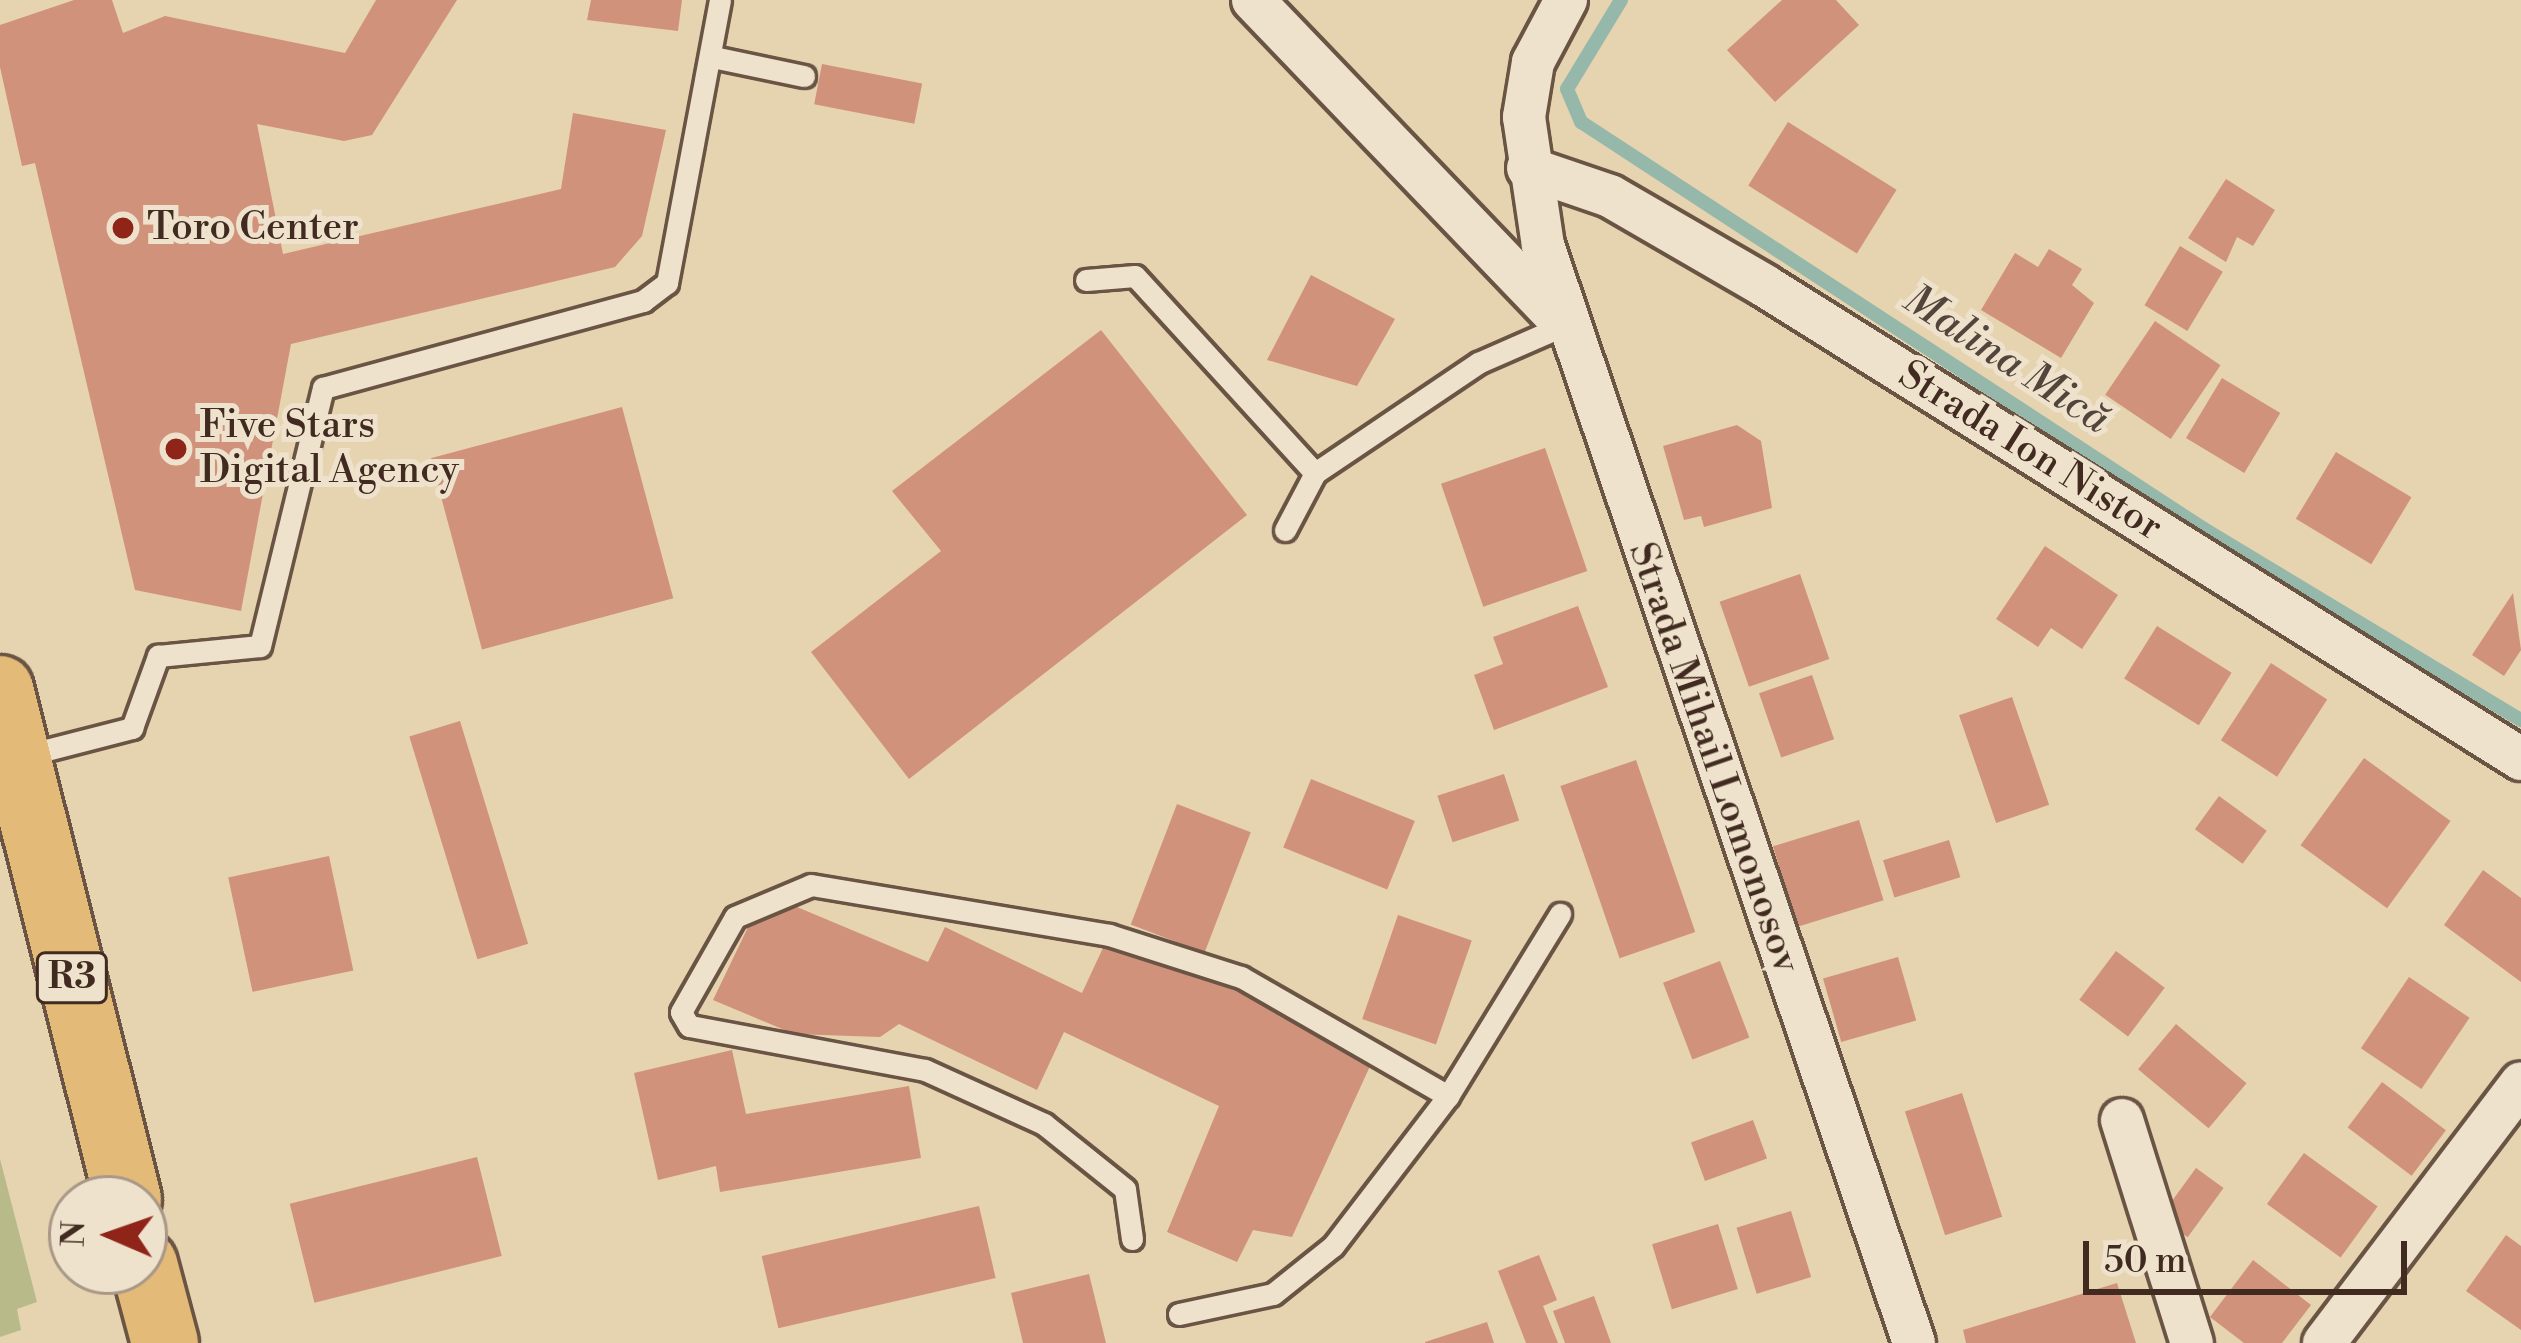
<!DOCTYPE html>
<html>
<head>
<meta charset="utf-8">
<style>
	body { margin:0 }
	#map { position:relative; width:2521px; height:1343px; overflow:hidden; background:#e6d3b0; font-family:"Libre Bodoni",serif }
	div>[style] { position:absolute }
	[style*='--x'] { left:calc(var(--x)*1px); top:calc(var(--y)*1px); width:calc(var(--w)*1px); rotate:calc(var(--a)*1deg) }
	.green>* { inset:0; background:#b8bb89 }
	.stream>* { height:14px; margin:-7px; padding:0 7px; transform-origin:7px; border-radius:7px; background:#96b8ab }
	.building>* { inset:0; background:#d0927b; transform-origin:0 0 }
	.roads { filter:drop-shadow(3px 0 #6a5444) drop-shadow(-3px 0 #6a5444) drop-shadow(0 3px #6a5444) drop-shadow(0 -3px #6a5444) }
	.lane>* { height:21px; margin:-10.5px; padding:0 10.5px; transform-origin:10.5px; border-radius:10.5px; background:#efe2cc }
	.street>* { height:42px; margin:-21px; padding:0 21px; transform-origin:21px; border-radius:21px; background:#efe2cc }
	.primary>* { height:66px; margin:-33px; padding:0 33px; transform-origin:33px; border-radius:33px; background:#e3ba78 }
	.dots>* { width:33px; height:33px; translate:-50% -50%; box-sizing:border-box; border:6px solid #efe2cc; border-radius:50% }
	span { translate:-50% -50%; white-space:nowrap; text-align:center; line-height:1.15; -webkit-text-stroke:10px #efe2cc; paint-order:stroke }
	.shield-label span { padding:3px 9px; background:#efe2cc; border:3px solid; border-radius:9px; -webkit-text-stroke-width:0 }
	.shield-label { font-size:36px; color:#412a20; font-weight:700 }
	.poi-label { font-size:39px; color:#412a20 }
	.left { translate:0 -50%; text-align:left }
	.street-label { font-size:39px; color:#412a20 }
	.water-label { font-size:42px; color:#52463c; font-style:italic }
	.north { position:absolute; left:48px; top:1175px; width:120px; height:120px; box-sizing:border-box; background:#efe2cc; border:3px solid #a99887; border-radius:50%; rotate:272deg; font-size:33px; font-weight:700; line-height:48px; text-align:center; color:#412a20 }
	.north::after { content:''; display:block; margin:auto; width:42px; height:54px; background:#8f2418; clip-path:polygon(50% 0,100% 100%,50% 72%,0 100%) }
	.scale { position:absolute; left:2083px; top:1241px; width:324px; height:54px; box-sizing:border-box; border:6px solid #412a20; border-top:0; padding-left:15px; font-size:36px; line-height:42px; white-space:nowrap; color:#412a20; -webkit-text-stroke:9px #efe2cc; paint-order:stroke }
</style>
</head>
<body>
<div id="map">
	<div class="green">
		<i style="clip-path:polygon(0 1159px,37px 1302px,17px 1309px,21px 1330px,0 1337px)"></i>
	</div>
	<div class="stream">
		<i style="--x:1621;--y:0;--w:104;--a:121.2"></i>
		<i style="--x:1567;--y:89;--w:36;--a:67"></i>
		<i style="--x:1581;--y:122;--w:744;--a:33.16"></i>
		<i style="--x:2204;--y:529;--w:370;--a:31.1"></i>
	</div>
	<div class="building">
		<i style="clip-path:polygon(74px 0,112px 0,123px 33px,165px 16px,345px 53px,376px 0,457px 0,372px 135px,344px 141px,257px 124px,283px 254px,561px 189px,573px 113px,666px 130px,642px 236px,615px 267px,291px 344px,241px 611px,135px 590px,35px 163px,22px 166px,0 67px,0 25px)"></i>
		<i style="clip-path:polygon(591px 0,682px 0,678px 31px,587px 20px)"></i>
		<i style="clip-path:polygon(1782px 0,1836px 0,1859px 25px,1775px 102px,1727px 50px)"></i>
		<i style="left:822px;top:64px;width:102px;height:41px;rotate:11deg"></i>
		<i style="left:1788px;top:122px;width:128px;height:75px;rotate:32deg"></i>
		<i style="clip-path:polygon(2226px 179px,2275px 210px,2253px 246px,2237px 237px,2226px 262px,2188px 238px)"></i>
		<i style="left:2180px;top:246px;width:50px;height:69px;rotate:31deg"></i>
		<i style="clip-path:polygon(2049px 249px,2082px 269px,2072px 285px,2094px 303px,2061px 358px,1981px 310px,2015px 253px,2038px 267px)"></i>
		<i style="clip-path:polygon(1311px 275px,1395px 319px,1357px 386px,1267px 360px)"></i>
		<i style="left:2155px;top:321px;width:79px;height:89px;rotate:34deg"></i>
		<i style="clip-path:polygon(1101px 330px,1247px 515px,909px 779px,811px 652px,941px 551px,892px 491px)"></i>
		<i style="left:2222px;top:378px;width:68px;height:70px;rotate:31deg"></i>
		<i style="left:622px;top:407px;width:198px;height:198px;rotate:75deg"></i>
		<i style="clip-path:polygon(1737px 425px,1761px 441px,1772px 508px,1704px 527px,1701px 516px,1684px 520px,1663px 446px)"></i>
		<i style="left:1545px;top:448px;width:130px;height:110px;rotate:71deg"></i>
		<i style="left:2336px;top:452px;width:88px;height:78px;rotate:31deg"></i>
		<i style="clip-path:polygon(2045px 546px,2118px 595px,2082px 649px,2051px 628px,2038px 647px,1996px 619px)"></i>
		<i style="left:1800px;top:574px;width:90px;height:85px;rotate:71deg"></i>
		<i style="clip-path:polygon(2513px 593px,2521px 650px,2504px 676px,2472px 655px)"></i>
		<i style="clip-path:polygon(1578px 606px,1608px 687px,1494px 730px,1474px 675px,1503px 664px,1493px 637px)"></i>
		<i style="left:2157px;top:626px;width:88px;height:62px;rotate:32deg"></i>
		<i style="left:2271px;top:663px;width:67px;height:92px;rotate:33deg"></i>
		<i style="left:1812px;top:675px;width:68px;height:56px;rotate:71deg"></i>
		<i style="left:2012px;top:697px;width:114px;height:56px;rotate:71deg"></i>
		<i style="left:460px;top:721px;width:233px;height:53px;rotate:73deg"></i>
		<i style="left:2364px;top:758px;width:107px;height:108px;rotate:36deg"></i>
		<i style="left:1636px;top:760px;width:182px;height:80px;rotate:71deg"></i>
		<i style="left:1504px;top:774px;width:49px;height:70px;rotate:72deg"></i>
		<i style="left:1311px;top:779px;width:112px;height:74px;rotate:22deg"></i>
		<i style="left:2219px;top:796px;width:59px;height:41px;rotate:36deg"></i>
		<i style="left:1177px;top:804px;width:79px;height:129px;rotate:21deg"></i>
		<i style="left:1859px;top:820px;width:84px;height:90px;rotate:73deg"></i>
		<i style="left:1949px;top:840px;width:39px;height:69px;rotate:73deg"></i>
		<i style="left:329px;top:856px;width:117px;height:103px;rotate:78deg"></i>
		<i style="clip-path:polygon(2483px 870px,2521px 898px,2521px 982px,2444px 925px)"></i>
		<i style="clip-path:polygon(797px 907px,928px 962px,945px 927px,1082px 993px,1109px 935px,1376px 1053px,1292px 1237px,1253px 1230px,1237px 1262px,1167px 1232px,1219px 1106px,1064px 1032px,1037px 1090px,899px 1024px,880px 1037px,794px 1034px,713px 1000px,750px 923px)"></i>
		<i style="left:1398px;top:915px;width:78px;height:110px;rotate:19deg"></i>
		<i style="left:2116px;top:951px;width:61px;height:61px;rotate:37deg"></i>
		<i style="left:1898px;top:957px;width:66px;height:78px;rotate:74deg"></i>
		<i style="left:1720px;top:961px;width:82px;height:61px;rotate:69deg"></i>
		<i style="left:2409px;top:977px;width:73px;height:86px;rotate:34deg"></i>
		<i style="left:2176px;top:1024px;width:92px;height:59px;rotate:40deg"></i>
		<i style="clip-path:polygon(732px 1050px,746px 1114px,909px 1086px,921px 1158px,720px 1192px,716px 1166px,658px 1180px,634px 1073px)"></i>
		<i style="left:2382px;top:1082px;width:80px;height:57px;rotate:37deg"></i>
		<i style="left:1962px;top:1093px;width:130px;height:60px;rotate:72deg"></i>
		<i style="left:1753px;top:1120px;width:41px;height:66px;rotate:70deg"></i>
		<i style="left:2304px;top:1153px;width:91px;height:63px;rotate:36deg"></i>
		<i style="left:477px;top:1157px;width:102px;height:193px;rotate:76deg"></i>
		<i style="left:2196px;top:1168px;width:34px;height:61px;rotate:36deg"></i>
		<i style="left:979px;top:1206px;width:74px;height:223px;rotate:77deg"></i>
		<i style="left:1791px;top:1211px;width:69px;height:57px;rotate:73deg"></i>
		<i style="left:1718px;top:1224px;width:68px;height:69px;rotate:73deg"></i>
		<i style="clip-path:polygon(2506px 1235px,2521px 1246px,2521px 1330px,2466px 1291px)"></i>
		<i style="clip-path:polygon(1539px 1255px,1557px 1300px,1543px 1306px,1558px 1343px,1526px 1343px,1498px 1271px)"></i>
		<i style="clip-path:polygon(2253px 1260px,2311px 1305px,2282px 1343px,2244px 1343px,2210px 1317px)"></i>
		<i style="clip-path:polygon(1089px 1274px,1106px 1343px,1023px 1343px,1011px 1293px)"></i>
		<i style="clip-path:polygon(2117px 1283px,2136px 1343px,1966px 1343px,1963px 1330px)"></i>
		<i style="clip-path:polygon(1594px 1296px,1611px 1343px,1565px 1343px,1553px 1311px)"></i>
		<i style="clip-path:polygon(1487px 1322px,1494px 1343px,1425px 1343px,1425px 1342px)"></i>
	</div>
	<div class="roads">
		<div class="lane">
			<i style="--x:713;--y:57;--w:93;--a:11.8"></i>
			<i style="--x:1086;--y:280;--w:49;--a:-4.7"></i>
			<i style="--x:1135;--y:276;--w:267;--a:47.6"></i>
			<i style="--x:1315;--y:473;--w:197;--a:-34"></i>
			<i style="--x:1478;--y:363;--w:95;--a:-23.6"></i>
			<i style="--x:1285;--y:530;--w:64;--a:-62.2"></i>
			<i style="--x:23;--y:756;--w:113;--a:-14.4"></i>
			<i style="--x:132;--y:728;--w:77;--a:-70.1"></i>
			<i style="--x:158;--y:656;--w:102;--a:-5.6"></i>
			<i style="--x:260;--y:646;--w:266;--a:-76.3"></i>
			<i style="--x:323;--y:388;--w:332;--a:-15.2"></i>
			<i style="--x:643;--y:301;--w:30;--a:-37"></i>
			<i style="--x:667;--y:283;--w:288;--a:-79.4"></i>
			<i style="--x:1132;--y:1239;--w:50;--a:-98"></i>
			<i style="--x:1125;--y:1189;--w:104;--a:-141.3"></i>
			<i style="--x:1044;--y:1124;--w:131;--a:-155.6"></i>
			<i style="--x:925;--y:1070;--w:240;--a:-169.4"></i>
			<i style="--x:689;--y:1026;--w:16;--a:-120"></i>
			<i style="--x:681;--y:1012;--w:109;--a:-60.4"></i>
			<i style="--x:735;--y:917;--w:82;--a:-22.8"></i>
			<i style="--x:811;--y:885;--w:302;--a:9.5"></i>
			<i style="--x:1109;--y:935;--w:139;--a:17.7"></i>
			<i style="--x:1241;--y:977;--w:239;--a:29.9"></i>
			<i style="--x:1179;--y:1314;--w:96;--a:-12"></i>
			<i style="--x:1273;--y:1294;--w:77;--a:-38.7"></i>
			<i style="--x:1333;--y:1246;--w:189;--a:-52.5"></i>
			<i style="--x:1448;--y:1096;--w:214;--a:-58.4"></i>
		</div>
		<div class="street">
			<i style="--x:1253;--y:0;--w:443;--a:46.2"></i>
			<i style="--x:1566;--y:0;--w:70;--a:118"></i>
			<i style="--x:1533;--y:62;--w:56;--a:99.3"></i>
			<i style="--x:1524;--y:117;--w:129;--a:81.6"></i>
			<i style="--x:1543;--y:245;--w:1159;--a:71.33"></i>
			<i style="--x:1528;--y:168;--w:87;--a:18.9"></i>
			<i style="--x:1610;--y:196;--w:179;--a:30.1"></i>
			<i style="--x:1765;--y:286;--w:892;--a:32.03"></i>
			<i style="--x:2122;--y:1120;--w:234;--a:72.6"></i>
			<i style="--x:2324;--y:1343;--w:326;--a:-52.8"></i>
		</div>
		<div class="primary">
			<i style="--x:0;--y:689;--w:526;--a:75.91"></i>
			<i style="--x:144;--y:1264;--w:82;--a:75.1"></i>
		</div>
	</div>
	<div class="dots">
		<i style="left:123px;top:228px;background:#8f2418"></i>
		<i style="left:176px;top:449px;background:#8f2418"></i>
	</div>
	<div class="shield-label">
		<span style="left:72px;top:978px">R3</span>
	</div>
	<div class="poi-label">
		<span class="left" style="left:147px;top:228px">Toro Center</span>
		<span class="left" style="left:200px;top:449px">Five Stars<br>Digital Agency</span>
	</div>
	<div class="street-label">
		<span style="left:2030px;top:452px;rotate:32deg">Strada Ion Nistor</span>
		<span style="left:1713px;top:758px;rotate:71deg">Strada Mihail Lomonosov</span>
	</div>
	<div class="water-label">
		<span style="left:2006px;top:360px;rotate:33deg">Malina Mică</span>
	</div>
	<div class="north">N</div>
	<div class="scale">50 m</div>
</div>
</body>
</html>
